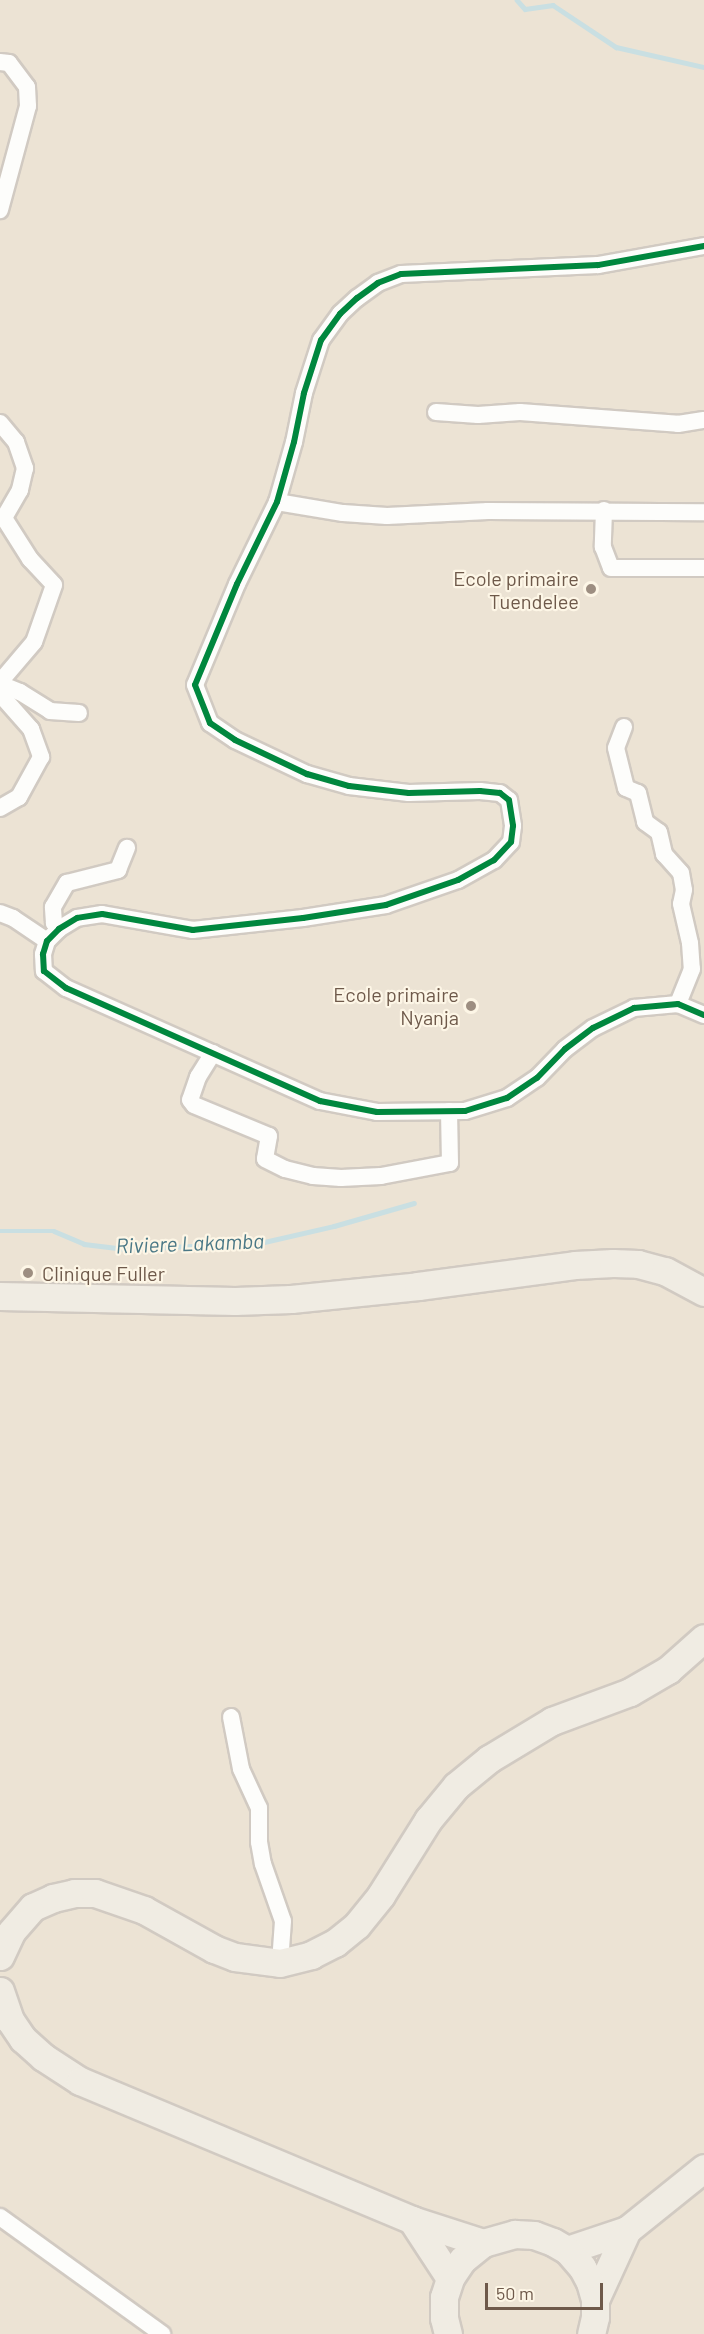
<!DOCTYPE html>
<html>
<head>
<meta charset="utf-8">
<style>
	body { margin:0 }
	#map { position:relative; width:704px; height:2334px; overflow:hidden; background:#f3efe6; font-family:Barlow,sans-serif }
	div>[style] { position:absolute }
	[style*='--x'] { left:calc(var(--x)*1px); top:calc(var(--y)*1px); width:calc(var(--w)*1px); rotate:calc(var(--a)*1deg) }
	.residential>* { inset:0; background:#ece3d4; transform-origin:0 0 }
	.stream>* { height:4.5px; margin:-2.25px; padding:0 2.25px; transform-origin:2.25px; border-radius:2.25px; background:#c9dfe2 }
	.roads { filter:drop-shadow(2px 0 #d1cac2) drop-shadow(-2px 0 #d1cac2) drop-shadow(0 2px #d1cac2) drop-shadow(0 -2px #d1cac2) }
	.minor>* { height:16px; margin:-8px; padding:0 8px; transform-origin:8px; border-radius:8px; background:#fdfdfb }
	.primary>* { height:27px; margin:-13.5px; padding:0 13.5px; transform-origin:13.5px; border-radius:13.5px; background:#f0ece3 }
	.cycleway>* { height:6px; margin:-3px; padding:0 3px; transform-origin:3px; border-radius:3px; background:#00873e }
	.dots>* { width:16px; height:16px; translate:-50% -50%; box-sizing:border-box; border:3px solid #fdf6e6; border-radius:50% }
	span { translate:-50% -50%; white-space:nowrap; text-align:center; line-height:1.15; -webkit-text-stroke:4.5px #fdf6e6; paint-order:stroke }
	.poi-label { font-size:20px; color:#6e594a }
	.right { translate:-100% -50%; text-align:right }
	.left { translate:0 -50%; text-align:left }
	.water-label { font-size:21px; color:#4a7886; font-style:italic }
	.scale { position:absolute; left:485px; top:2283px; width:118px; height:27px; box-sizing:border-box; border:3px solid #6e594a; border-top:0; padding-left:8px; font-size:18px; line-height:21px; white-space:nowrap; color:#6e594a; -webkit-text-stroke:4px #fdf6e6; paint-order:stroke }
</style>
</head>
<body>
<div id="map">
	<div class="residential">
		<i style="left:0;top:0;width:704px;height:2334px"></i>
	</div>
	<div class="stream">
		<i style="--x:517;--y:0;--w:12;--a:48"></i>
		<i style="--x:525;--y:9;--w:28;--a:-8"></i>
		<i style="--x:553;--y:5;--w:76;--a:33.7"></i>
		<i style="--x:616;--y:47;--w:90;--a:12.8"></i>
		<i style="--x:0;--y:1231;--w:54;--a:0"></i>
		<i style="--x:54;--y:1231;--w:33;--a:23"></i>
		<i style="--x:84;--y:1244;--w:41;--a:7"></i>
		<i style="--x:125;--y:1249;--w:135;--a:-2.5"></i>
		<i style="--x:260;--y:1243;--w:76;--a:-12.9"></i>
		<i style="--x:334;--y:1226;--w:83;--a:-16"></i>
	</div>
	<div class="roads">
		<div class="minor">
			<i style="--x:0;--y:62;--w:9;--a:6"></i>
			<i style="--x:9;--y:63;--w:30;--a:53"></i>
			<i style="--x:27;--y:87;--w:19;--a:87"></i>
			<i style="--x:28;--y:106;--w:108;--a:105.1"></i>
			<i style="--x:704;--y:246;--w:108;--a:169.8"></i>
			<i style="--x:598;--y:265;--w:197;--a:177.4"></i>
			<i style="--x:401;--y:274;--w:25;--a:159"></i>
			<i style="--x:378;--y:283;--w:26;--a:144"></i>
			<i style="--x:357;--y:298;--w:23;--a:137"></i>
			<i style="--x:340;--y:314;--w:32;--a:126"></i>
			<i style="--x:321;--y:340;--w:56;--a:107.8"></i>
			<i style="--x:304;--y:393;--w:50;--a:101.5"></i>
			<i style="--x:294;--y:442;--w:62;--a:105.8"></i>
			<i style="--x:277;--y:502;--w:91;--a:116"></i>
			<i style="--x:237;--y:584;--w:109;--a:112.6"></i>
			<i style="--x:195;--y:685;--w:41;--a:68.5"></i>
			<i style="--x:210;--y:723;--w:30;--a:34"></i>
			<i style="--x:235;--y:740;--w:80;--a:25.3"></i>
			<i style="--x:307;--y:774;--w:44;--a:15.9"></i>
			<i style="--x:349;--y:786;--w:60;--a:6.7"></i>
			<i style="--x:409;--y:793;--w:71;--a:-1.6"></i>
			<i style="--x:480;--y:791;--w:20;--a:6"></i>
			<i style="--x:500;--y:793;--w:11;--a:38"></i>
			<i style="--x:509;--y:800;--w:26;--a:81"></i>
			<i style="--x:513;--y:826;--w:16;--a:97"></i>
			<i style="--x:511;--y:842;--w:25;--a:133"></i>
			<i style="--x:494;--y:860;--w:41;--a:150.9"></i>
			<i style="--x:458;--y:880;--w:76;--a:160.9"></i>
			<i style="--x:386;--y:905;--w:84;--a:171.1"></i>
			<i style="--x:303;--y:918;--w:111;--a:173.8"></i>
			<i style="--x:193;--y:930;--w:92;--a:-170"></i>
			<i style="--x:102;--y:914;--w:25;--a:171"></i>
			<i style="--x:77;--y:918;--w:21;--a:149"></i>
			<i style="--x:59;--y:929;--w:17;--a:135"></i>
			<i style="--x:47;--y:941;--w:14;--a:107"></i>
			<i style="--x:43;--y:954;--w:17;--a:87"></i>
			<i style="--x:44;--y:971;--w:28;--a:38"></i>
			<i style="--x:66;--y:988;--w:278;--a:24"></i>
			<i style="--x:320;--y:1101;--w:58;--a:10.9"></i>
			<i style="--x:377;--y:1112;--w:88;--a:-0.7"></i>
			<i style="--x:465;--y:1111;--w:44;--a:-17.2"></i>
			<i style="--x:507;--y:1098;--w:36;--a:-34"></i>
			<i style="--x:537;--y:1078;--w:40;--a:-46"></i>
			<i style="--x:565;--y:1049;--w:35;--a:-37"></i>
			<i style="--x:593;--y:1028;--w:46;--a:-26"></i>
			<i style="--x:634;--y:1008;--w:44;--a:-5.2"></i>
			<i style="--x:678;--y:1004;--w:28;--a:23"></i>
			<i style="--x:436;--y:412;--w:42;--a:4.1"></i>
			<i style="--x:478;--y:415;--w:42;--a:-4.1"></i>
			<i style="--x:520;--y:412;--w:158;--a:4.3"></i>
			<i style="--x:678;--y:424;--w:26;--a:-9"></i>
			<i style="--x:0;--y:423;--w:25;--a:50"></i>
			<i style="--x:16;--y:442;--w:28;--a:71"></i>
			<i style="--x:25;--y:468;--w:23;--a:103"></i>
			<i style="--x:20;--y:490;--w:32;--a:120"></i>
			<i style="--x:4;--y:518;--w:49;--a:57.6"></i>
			<i style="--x:30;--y:559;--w:35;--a:47"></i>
			<i style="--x:54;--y:585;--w:60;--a:109.3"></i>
			<i style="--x:34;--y:642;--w:52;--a:130.4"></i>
			<i style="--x:277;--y:502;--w:67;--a:9.5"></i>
			<i style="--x:343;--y:513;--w:44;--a:3.9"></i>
			<i style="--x:387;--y:516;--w:101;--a:-2.8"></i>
			<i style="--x:488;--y:511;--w:216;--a:0.3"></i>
			<i style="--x:604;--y:510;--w:37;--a:92"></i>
			<i style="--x:603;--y:547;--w:22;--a:69"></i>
			<i style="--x:611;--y:568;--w:93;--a:0"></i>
			<i style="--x:0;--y:684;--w:22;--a:22"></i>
			<i style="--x:20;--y:692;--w:36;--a:32"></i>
			<i style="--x:50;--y:711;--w:29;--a:4"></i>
			<i style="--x:0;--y:694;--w:47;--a:48.5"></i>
			<i style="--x:31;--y:729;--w:30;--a:70"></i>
			<i style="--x:41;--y:757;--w:46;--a:118.8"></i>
			<i style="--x:19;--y:797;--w:22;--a:150"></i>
			<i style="--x:624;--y:727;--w:22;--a:111"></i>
			<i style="--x:616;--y:748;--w:41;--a:76"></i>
			<i style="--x:626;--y:788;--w:13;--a:23"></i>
			<i style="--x:638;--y:793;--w:30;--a:76"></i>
			<i style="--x:645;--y:822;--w:17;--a:36"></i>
			<i style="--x:659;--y:832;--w:23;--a:77"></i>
			<i style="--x:664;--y:854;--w:25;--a:48"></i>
			<i style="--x:681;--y:873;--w:17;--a:80"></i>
			<i style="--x:684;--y:890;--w:14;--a:102"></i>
			<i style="--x:681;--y:904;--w:40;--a:77"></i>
			<i style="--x:690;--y:943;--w:26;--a:86"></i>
			<i style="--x:692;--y:969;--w:38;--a:112"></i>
			<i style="--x:0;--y:913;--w:14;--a:21"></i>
			<i style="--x:13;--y:918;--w:41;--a:34.1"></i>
			<i style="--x:59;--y:929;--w:8;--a:-130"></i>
			<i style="--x:54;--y:923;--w:16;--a:-94"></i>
			<i style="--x:53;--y:907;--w:28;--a:-60"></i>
			<i style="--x:67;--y:883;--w:53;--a:-14.3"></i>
			<i style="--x:118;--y:870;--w:24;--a:-68"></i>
			<i style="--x:213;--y:1053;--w:28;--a:122"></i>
			<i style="--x:198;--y:1077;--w:24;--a:109"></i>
			<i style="--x:190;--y:1100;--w:6;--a:51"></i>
			<i style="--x:194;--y:1105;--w:81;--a:22.5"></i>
			<i style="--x:269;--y:1136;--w:23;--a:100"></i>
			<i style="--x:265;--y:1159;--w:22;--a:27"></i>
			<i style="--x:285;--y:1169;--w:29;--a:14"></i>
			<i style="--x:313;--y:1176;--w:28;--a:4"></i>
			<i style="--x:341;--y:1178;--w:40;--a:-2.9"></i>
			<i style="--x:381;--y:1176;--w:70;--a:-10.7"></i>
			<i style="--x:450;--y:1163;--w:52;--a:-91.1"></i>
			<i style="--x:231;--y:1717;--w:53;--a:79.1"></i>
			<i style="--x:241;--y:1769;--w:43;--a:65.2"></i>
			<i style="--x:259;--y:1808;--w:34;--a:90"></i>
			<i style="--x:259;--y:1842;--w:22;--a:80"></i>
			<i style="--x:263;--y:1864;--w:60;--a:70.7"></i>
			<i style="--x:283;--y:1921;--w:42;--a:94.1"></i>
			<i style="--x:0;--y:2217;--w:200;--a:35.8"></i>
		</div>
		<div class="primary">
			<i style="--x:0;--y:1296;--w:235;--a:1.2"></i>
			<i style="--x:235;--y:1301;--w:56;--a:-2"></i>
			<i style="--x:291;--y:1299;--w:128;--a:-5.8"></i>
			<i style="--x:418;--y:1286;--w:158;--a:-7.6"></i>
			<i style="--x:575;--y:1265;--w:38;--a:-3"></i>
			<i style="--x:613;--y:1263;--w:25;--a:2"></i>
			<i style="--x:638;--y:1264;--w:28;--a:15"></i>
			<i style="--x:665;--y:1271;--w:44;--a:28.3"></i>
			<i style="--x:0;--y:1956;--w:26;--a:-65"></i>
			<i style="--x:11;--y:1932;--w:33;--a:-49"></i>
			<i style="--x:33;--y:1907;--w:22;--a:-24"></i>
			<i style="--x:53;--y:1898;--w:22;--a:-13"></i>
			<i style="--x:74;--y:1893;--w:21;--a:0"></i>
			<i style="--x:95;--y:1893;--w:52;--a:19.1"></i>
			<i style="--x:144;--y:1910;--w:80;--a:29.1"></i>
			<i style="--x:214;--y:1949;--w:22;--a:21"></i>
			<i style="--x:235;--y:1957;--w:45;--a:7.6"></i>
			<i style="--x:280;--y:1963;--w:32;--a:-14"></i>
			<i style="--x:311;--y:1955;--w:27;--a:-27"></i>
			<i style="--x:335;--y:1943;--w:28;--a:-39"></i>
			<i style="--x:357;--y:1925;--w:38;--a:-51"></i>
			<i style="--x:381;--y:1895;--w:89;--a:-57.9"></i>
			<i style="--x:428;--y:1820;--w:44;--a:-50.5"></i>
			<i style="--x:456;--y:1786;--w:43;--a:-39.3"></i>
			<i style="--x:489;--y:1759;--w:74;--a:-31.1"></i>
			<i style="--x:552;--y:1721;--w:83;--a:-20.4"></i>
			<i style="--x:630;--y:1692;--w:44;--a:-30.1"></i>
			<i style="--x:668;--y:1670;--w:48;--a:-41.6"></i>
			<i style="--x:0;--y:1991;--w:31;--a:71"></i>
			<i style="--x:10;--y:2020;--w:23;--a:56"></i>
			<i style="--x:23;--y:2039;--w:27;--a:42"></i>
			<i style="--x:43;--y:2057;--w:44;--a:33"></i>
			<i style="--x:80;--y:2081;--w:360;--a:22.7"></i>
			<i style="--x:412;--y:2220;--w:75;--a:17.9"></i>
			<i style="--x:412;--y:2220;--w:69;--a:56.8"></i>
			<i style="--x:567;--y:2250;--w:63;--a:-18.4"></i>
			<i style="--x:627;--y:2230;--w:99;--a:-38.8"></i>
			<i style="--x:595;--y:2300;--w:77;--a:-65.4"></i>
			<i style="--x:448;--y:2334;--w:16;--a:-104"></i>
			<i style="--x:444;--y:2318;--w:21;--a:-90"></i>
			<i style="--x:444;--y:2297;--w:20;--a:-72"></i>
			<i style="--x:450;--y:2278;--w:22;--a:-56"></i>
			<i style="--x:462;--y:2260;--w:27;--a:-39"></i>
			<i style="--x:483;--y:2243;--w:33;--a:-16"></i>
			<i style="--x:515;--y:2234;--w:19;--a:3"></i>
			<i style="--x:534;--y:2235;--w:20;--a:20"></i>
			<i style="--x:553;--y:2242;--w:16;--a:30"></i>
			<i style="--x:567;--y:2250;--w:23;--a:49"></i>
			<i style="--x:582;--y:2267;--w:17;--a:62"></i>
			<i style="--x:590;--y:2282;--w:19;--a:74"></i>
			<i style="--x:595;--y:2300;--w:17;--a:90"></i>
			<i style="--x:595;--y:2317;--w:17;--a:103"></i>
		</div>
	</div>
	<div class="cycleway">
		<i style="--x:704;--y:246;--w:108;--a:169.8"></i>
		<i style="--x:598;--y:265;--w:197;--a:177.4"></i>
		<i style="--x:401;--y:274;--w:25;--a:159"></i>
		<i style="--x:378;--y:283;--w:26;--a:144"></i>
		<i style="--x:357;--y:298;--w:23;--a:137"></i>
		<i style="--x:340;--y:314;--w:32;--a:126"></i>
		<i style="--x:321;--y:340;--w:56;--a:107.8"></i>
		<i style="--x:304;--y:393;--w:50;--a:101.5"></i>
		<i style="--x:294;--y:442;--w:62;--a:105.8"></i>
		<i style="--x:277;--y:502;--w:91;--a:116"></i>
		<i style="--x:237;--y:584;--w:109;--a:112.6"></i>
		<i style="--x:195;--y:685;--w:41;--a:68.5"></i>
		<i style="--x:210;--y:723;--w:30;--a:34"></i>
		<i style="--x:235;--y:740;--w:80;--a:25.3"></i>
		<i style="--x:307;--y:774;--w:44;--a:15.9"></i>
		<i style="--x:349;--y:786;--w:60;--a:6.7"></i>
		<i style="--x:409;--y:793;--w:71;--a:-1.6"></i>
		<i style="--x:480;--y:791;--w:20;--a:6"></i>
		<i style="--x:500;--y:793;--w:11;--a:38"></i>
		<i style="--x:509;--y:800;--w:26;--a:81"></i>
		<i style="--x:513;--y:826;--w:16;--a:97"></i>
		<i style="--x:511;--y:842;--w:25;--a:133"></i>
		<i style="--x:494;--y:860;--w:41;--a:150.9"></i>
		<i style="--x:458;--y:880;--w:76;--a:160.9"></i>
		<i style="--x:386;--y:905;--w:84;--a:171.1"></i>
		<i style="--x:303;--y:918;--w:111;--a:173.8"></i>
		<i style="--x:193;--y:930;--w:92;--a:-170"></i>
		<i style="--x:102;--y:914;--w:25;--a:171"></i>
		<i style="--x:77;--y:918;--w:21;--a:149"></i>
		<i style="--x:59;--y:929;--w:17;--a:135"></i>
		<i style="--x:47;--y:941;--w:14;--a:107"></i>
		<i style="--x:43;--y:954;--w:17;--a:87"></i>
		<i style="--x:44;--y:971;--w:28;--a:38"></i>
		<i style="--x:66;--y:988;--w:278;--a:24"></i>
		<i style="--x:320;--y:1101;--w:58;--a:10.9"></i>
		<i style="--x:377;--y:1112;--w:88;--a:-0.7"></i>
		<i style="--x:465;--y:1111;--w:44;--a:-17.2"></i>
		<i style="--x:507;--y:1098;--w:36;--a:-34"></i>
		<i style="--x:537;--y:1078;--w:40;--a:-46"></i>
		<i style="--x:565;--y:1049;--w:35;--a:-37"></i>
		<i style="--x:593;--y:1028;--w:46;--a:-26"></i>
		<i style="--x:634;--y:1008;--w:44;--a:-5.2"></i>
		<i style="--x:678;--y:1004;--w:28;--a:23"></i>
	</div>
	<div class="dots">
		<i style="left:591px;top:589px;background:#9d8e81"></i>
		<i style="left:471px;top:1006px;background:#9d8e81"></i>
		<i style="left:28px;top:1273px;background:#9d8e81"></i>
	</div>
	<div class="poi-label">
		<span class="right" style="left:579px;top:590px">Ecole primaire<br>Tuendelee</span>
		<span class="right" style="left:459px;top:1006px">Ecole primaire<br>Nyanja</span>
		<span class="left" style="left:42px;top:1273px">Clinique Fuller</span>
	</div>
	<div class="water-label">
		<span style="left:190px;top:1243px;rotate:-2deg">Riviere Lakamba</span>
	</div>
	<div class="scale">50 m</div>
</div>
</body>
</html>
